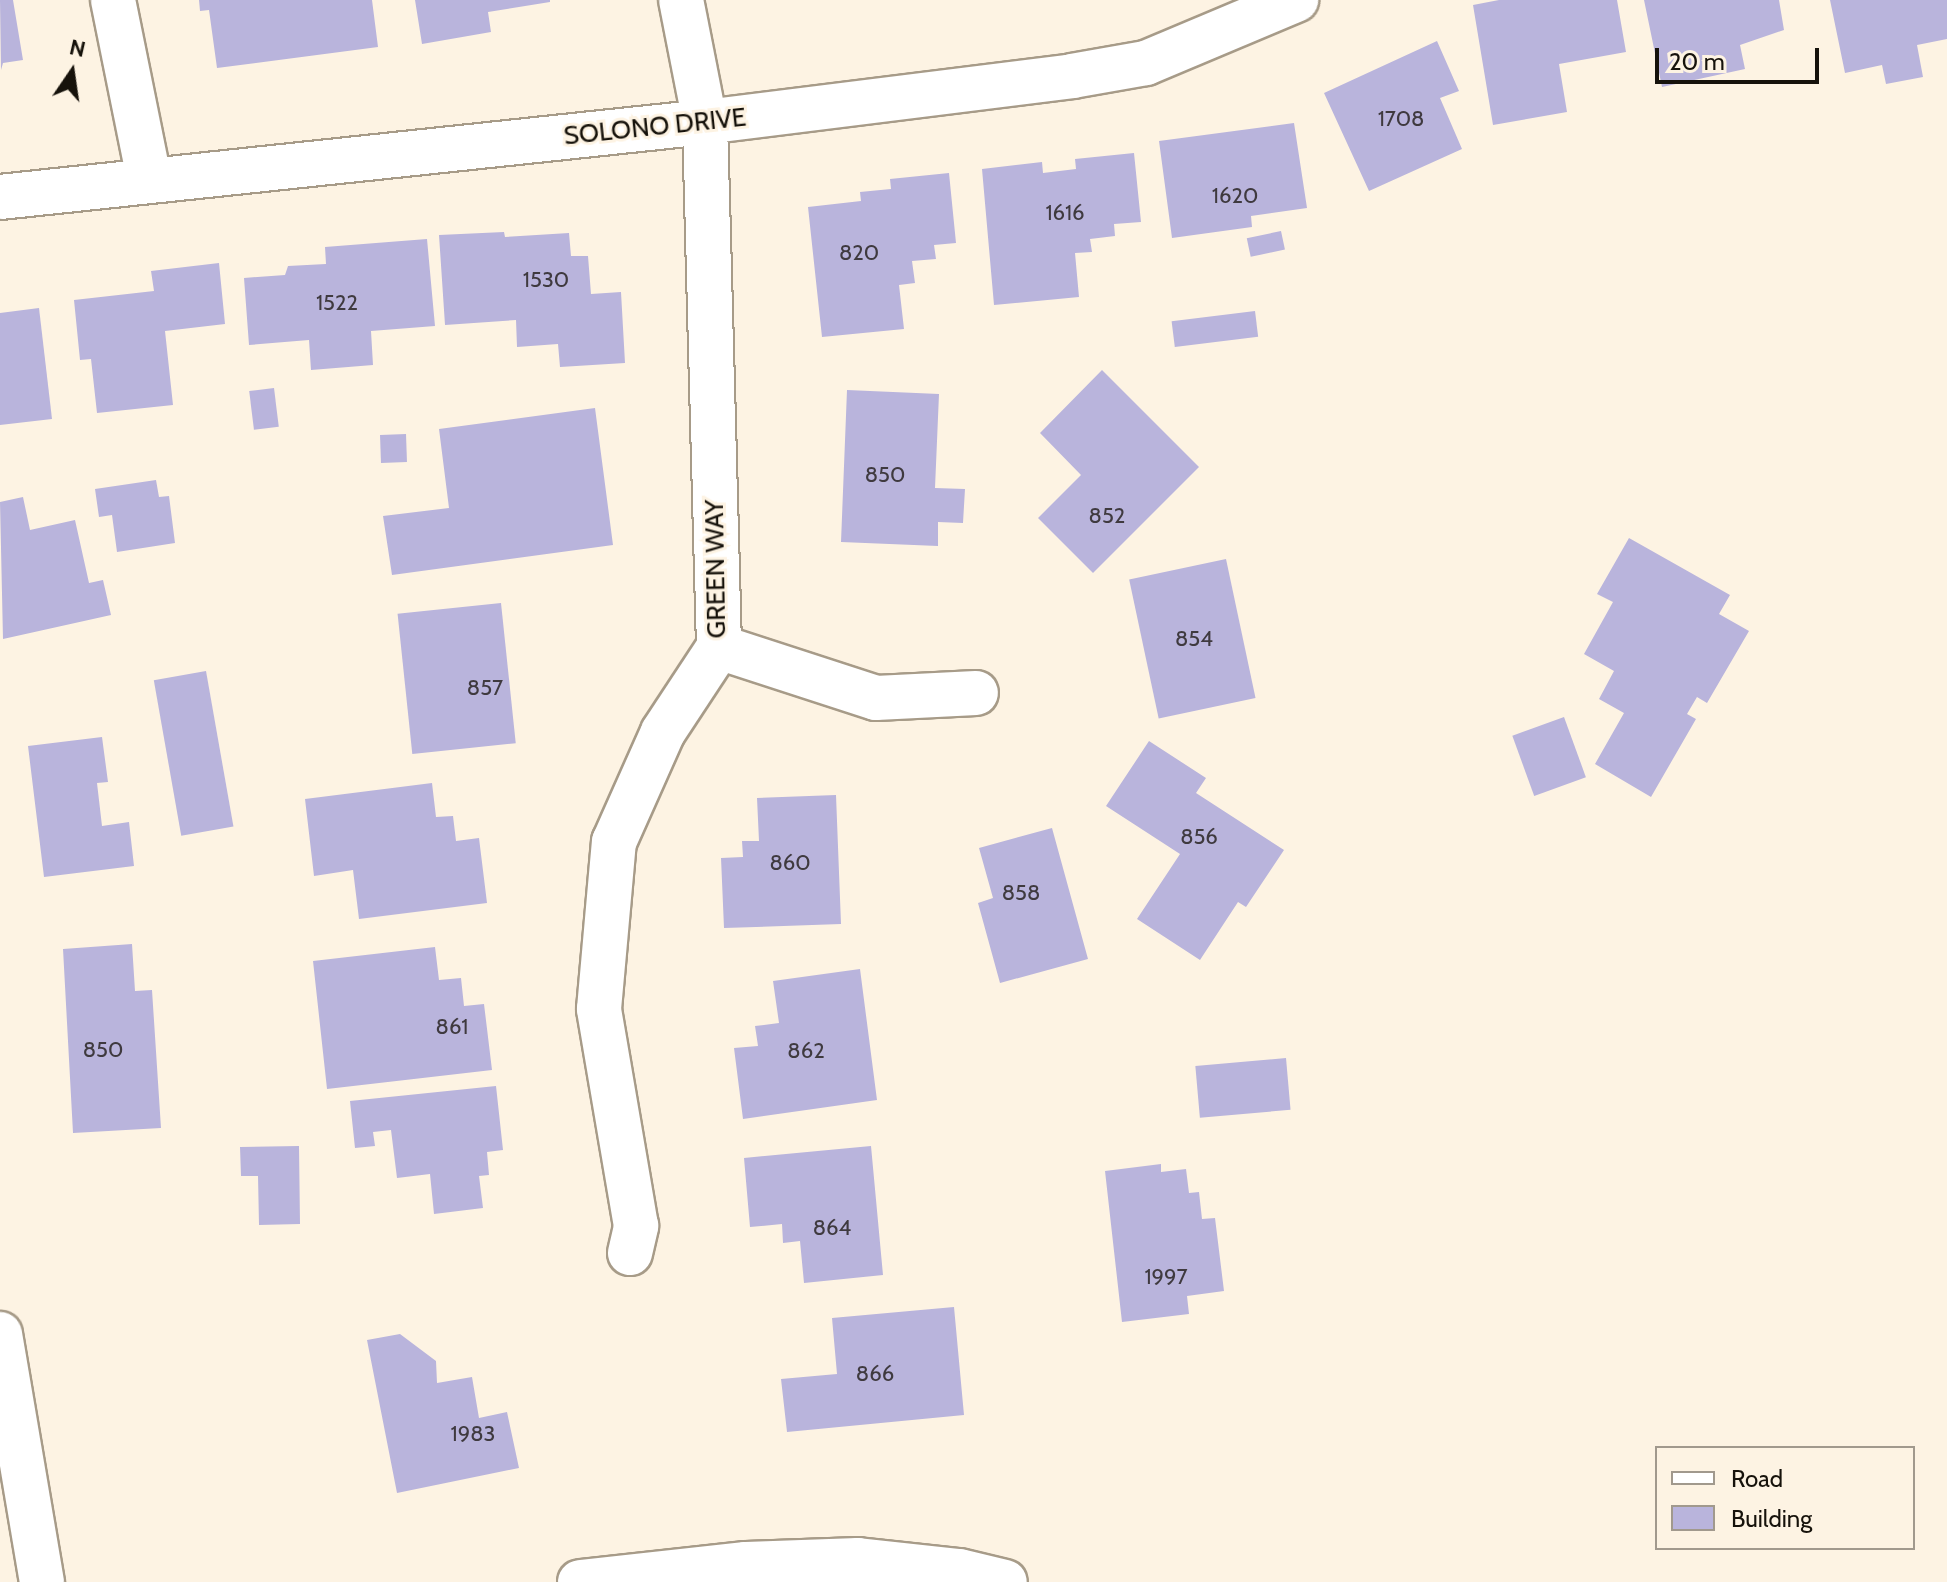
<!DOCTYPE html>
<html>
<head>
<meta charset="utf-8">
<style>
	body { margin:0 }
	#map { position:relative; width:1947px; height:1582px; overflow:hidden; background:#fdf3e3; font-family:Cabin,sans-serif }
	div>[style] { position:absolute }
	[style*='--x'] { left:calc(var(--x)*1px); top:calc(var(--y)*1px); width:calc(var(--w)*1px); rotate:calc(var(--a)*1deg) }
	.building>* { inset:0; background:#b9b4dc; transform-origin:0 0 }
	.roads { filter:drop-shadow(2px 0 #a79b88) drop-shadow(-2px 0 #a79b88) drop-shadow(0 2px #a79b88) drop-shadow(0 -2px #a79b88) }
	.minor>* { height:44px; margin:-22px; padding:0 22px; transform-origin:22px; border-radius:22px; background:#fff }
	span { translate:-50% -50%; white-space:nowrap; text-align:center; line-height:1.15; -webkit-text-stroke:6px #fdf3e3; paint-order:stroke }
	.number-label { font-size:22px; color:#3f3a3f }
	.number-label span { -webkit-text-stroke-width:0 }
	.street-label { font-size:26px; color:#16120b }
	.legend { position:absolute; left:1655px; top:1446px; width:260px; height:104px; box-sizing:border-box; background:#fdf3e3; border:2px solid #a1998d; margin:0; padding:10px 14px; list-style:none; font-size:24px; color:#16120b }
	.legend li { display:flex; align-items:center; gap:16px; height:40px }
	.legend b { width:40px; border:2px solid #a1998d }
	.north { position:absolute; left:32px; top:32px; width:80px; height:80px; -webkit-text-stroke:6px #fdf3e3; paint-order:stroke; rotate:13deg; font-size:22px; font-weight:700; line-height:32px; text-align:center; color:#16120b }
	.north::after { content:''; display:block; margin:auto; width:28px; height:36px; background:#16120b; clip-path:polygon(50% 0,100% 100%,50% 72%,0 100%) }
	.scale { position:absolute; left:1655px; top:48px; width:164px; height:36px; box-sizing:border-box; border:4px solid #16120b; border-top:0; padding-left:10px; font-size:24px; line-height:28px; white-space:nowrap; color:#16120b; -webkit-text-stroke:6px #fdf3e3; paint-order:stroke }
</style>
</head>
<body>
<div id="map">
	<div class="building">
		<i style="clip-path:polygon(0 0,13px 0,23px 60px,3px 63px,1px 70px)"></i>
		<i style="clip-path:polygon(199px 0,372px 0,378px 47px,217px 68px,209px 10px,200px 11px)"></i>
		<i style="clip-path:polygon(415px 0,550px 0,550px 2px,488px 12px,491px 32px,422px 44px)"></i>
		<i style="clip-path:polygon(1499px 0,1617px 0,1626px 52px,1559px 64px,1567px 112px,1493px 125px,1473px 5px)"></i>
		<i style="clip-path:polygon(1644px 0,1779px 0,1784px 30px,1740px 45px,1745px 69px,1662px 87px)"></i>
		<i style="clip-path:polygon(1830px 0,1947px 0,1947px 39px,1917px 45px,1923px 77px,1886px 84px,1882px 65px,1845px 73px)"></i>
		<i style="clip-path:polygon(1437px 41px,1459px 91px,1440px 98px,1462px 149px,1369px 191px,1324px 93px)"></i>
		<i style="clip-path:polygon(1294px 123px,1307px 208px,1251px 216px,1252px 227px,1172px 238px,1159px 141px)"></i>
		<i style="clip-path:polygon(1134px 153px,1141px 222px,1114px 224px,1115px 236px,1090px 239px,1092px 252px,1075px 253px,1079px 297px,994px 305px,982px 169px,1042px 162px,1043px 173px,1076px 169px,1075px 159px)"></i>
		<i style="clip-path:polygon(949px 173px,956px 243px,934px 245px,936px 259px,912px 261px,915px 283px,899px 285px,904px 329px,822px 337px,808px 207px,861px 201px,860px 192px,891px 189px,890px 179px)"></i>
		<i style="left:1281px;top:231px;width:19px;height:35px;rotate:78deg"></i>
		<i style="clip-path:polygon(504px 232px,505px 237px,569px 233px,571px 256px,588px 256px,591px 294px,621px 292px,625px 363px,560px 367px,558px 344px,517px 347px,516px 320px,445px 325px,439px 235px)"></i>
		<i style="clip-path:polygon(427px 239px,435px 326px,371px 331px,373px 365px,311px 370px,309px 340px,249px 345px,244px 278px,285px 275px,288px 266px,326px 264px,325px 247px)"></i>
		<i style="clip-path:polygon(219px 263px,225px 324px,165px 331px,173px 405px,97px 413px,91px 359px,80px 360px,74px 300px,154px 291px,151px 271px)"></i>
		<i style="clip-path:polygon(39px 308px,52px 419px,0 425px,0 313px)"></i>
		<i style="left:1255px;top:311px;width:26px;height:84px;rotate:83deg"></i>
		<i style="clip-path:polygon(1102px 370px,1199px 467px,1093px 573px,1038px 518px,1081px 475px,1040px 433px)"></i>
		<i style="left:274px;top:388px;width:39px;height:25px;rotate:83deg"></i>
		<i style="clip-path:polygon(847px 390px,939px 394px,935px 488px,965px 489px,963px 523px,938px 522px,938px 546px,841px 542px)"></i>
		<i style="clip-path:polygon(595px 408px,613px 545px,392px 575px,383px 516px,449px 508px,439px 429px)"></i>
		<i style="left:406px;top:434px;width:28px;height:26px;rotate:88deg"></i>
		<i style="clip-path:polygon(156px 480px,159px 497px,169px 496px,175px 543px,117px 552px,112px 515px,99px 517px,95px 489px)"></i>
		<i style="clip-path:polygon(23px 497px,30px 530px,75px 520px,89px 583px,103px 580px,111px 615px,3px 639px,0 502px)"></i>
		<i style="clip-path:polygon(1629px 538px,1730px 595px,1719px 614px,1749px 631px,1707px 703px,1697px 697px,1687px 714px,1696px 719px,1651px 797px,1595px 764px,1624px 713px,1599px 699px,1614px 671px,1584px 654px,1613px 602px,1597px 594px)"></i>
		<i style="left:1226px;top:559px;width:142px;height:99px;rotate:78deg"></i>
		<i style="left:501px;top:603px;width:141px;height:104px;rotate:84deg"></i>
		<i style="left:206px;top:671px;width:158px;height:53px;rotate:80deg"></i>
		<i style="left:1564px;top:717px;width:64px;height:55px;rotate:70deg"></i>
		<i style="clip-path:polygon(102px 737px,108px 782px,97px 783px,102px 826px,129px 822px,134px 866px,44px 877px,28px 746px)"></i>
		<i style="clip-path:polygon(1149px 741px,1206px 778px,1196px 793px,1284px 850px,1246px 907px,1238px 902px,1200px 960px,1137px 919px,1180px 854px,1106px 806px)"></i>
		<i style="clip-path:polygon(432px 783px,436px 817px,453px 816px,456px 841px,479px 838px,487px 903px,359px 919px,353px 870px,314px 876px,305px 799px)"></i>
		<i style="clip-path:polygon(836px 795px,841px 924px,724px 928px,721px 858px,743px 857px,742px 841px,759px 841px,757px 798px)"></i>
		<i style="clip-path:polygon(1052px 828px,1088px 959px,1000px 983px,978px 903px,993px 898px,979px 848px)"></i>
		<i style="clip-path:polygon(132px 944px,135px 991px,152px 990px,161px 1128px,73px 1133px,63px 949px)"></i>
		<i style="clip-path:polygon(435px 947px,439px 980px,461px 978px,464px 1006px,484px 1004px,492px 1070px,327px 1089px,313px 961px)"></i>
		<i style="clip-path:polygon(860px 969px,877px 1100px,743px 1119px,734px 1048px,758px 1046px,755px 1026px,779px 1023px,773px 981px)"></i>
		<i style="left:1286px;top:1058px;width:52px;height:91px;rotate:85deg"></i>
		<i style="clip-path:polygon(496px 1086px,503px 1150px,487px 1152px,489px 1175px,479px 1176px,483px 1208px,434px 1214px,430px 1174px,397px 1178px,391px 1130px,373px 1132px,375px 1146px,355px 1148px,350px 1101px)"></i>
		<i style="clip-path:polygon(299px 1146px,300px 1224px,259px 1225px,258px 1176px,241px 1176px,240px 1147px)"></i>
		<i style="clip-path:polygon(871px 1146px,883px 1275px,804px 1283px,800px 1241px,783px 1243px,782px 1224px,750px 1227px,744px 1158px)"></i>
		<i style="clip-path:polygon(1161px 1164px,1161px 1172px,1186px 1169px,1189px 1193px,1199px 1192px,1202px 1219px,1215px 1218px,1224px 1291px,1187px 1296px,1189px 1314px,1122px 1322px,1105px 1171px)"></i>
		<i style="clip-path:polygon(954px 1307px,964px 1415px,787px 1432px,781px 1379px,837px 1374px,832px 1318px)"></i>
		<i style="clip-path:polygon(400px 1334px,436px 1361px,437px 1383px,472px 1377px,479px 1418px,507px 1412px,519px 1468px,397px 1493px,367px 1340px)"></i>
	</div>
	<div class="roads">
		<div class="minor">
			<i style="--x:113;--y:0;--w:183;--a:78.6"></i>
			<i style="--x:0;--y:197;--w:709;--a:-6.07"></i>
			<i style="--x:705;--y:122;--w:370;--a:-7.1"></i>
			<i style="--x:1072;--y:76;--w:75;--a:-10"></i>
			<i style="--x:1146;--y:63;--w:163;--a:-22.8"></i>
			<i style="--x:719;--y:647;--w:165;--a:18"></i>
			<i style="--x:876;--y:698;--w:100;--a:-2.9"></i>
			<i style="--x:630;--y:1253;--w:28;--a:-77"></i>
			<i style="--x:636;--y:1226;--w:220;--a:-99.7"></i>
			<i style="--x:599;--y:1009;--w:168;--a:-84.9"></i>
			<i style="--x:614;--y:842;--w:120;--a:-66"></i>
			<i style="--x:663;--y:732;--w:102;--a:-56.6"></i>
			<i style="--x:719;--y:647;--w:525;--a:-91.53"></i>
			<i style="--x:705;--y:122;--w:124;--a:-101.1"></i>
			<i style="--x:0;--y:1334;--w:252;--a:80.4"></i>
			<i style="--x:580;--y:1582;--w:167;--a:-6.2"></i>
			<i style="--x:746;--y:1564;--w:112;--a:-2"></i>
			<i style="--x:858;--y:1560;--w:102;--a:6.2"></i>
			<i style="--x:959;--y:1571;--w:47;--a:13.4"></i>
		</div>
	</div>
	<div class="number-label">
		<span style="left:1401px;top:119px">1708</span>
		<span style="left:1235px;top:196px">1620</span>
		<span style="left:1065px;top:213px">1616</span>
		<span style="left:859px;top:253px">820</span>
		<span style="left:546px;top:280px">1530</span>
		<span style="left:337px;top:303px">1522</span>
		<span style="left:885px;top:475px">850</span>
		<span style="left:1107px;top:516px">852</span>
		<span style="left:1194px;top:639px">854</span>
		<span style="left:485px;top:688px">857</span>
		<span style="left:1199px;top:837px">856</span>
		<span style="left:790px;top:863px">860</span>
		<span style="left:1021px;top:893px">858</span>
		<span style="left:452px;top:1027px">861</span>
		<span style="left:103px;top:1050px">850</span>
		<span style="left:806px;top:1051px">862</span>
		<span style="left:832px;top:1228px">864</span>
		<span style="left:1166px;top:1277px">1997</span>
		<span style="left:875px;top:1374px">866</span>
		<span style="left:473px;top:1434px">1983</span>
	</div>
	<div class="street-label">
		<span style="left:655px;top:127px;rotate:-6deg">SOLONO DRIVE</span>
		<span style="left:716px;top:569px;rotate:-91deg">GREEN WAY</span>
	</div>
	<ul class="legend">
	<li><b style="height:10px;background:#fff"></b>Road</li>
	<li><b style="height:22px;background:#b9b4dc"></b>Building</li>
	</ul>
	<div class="north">N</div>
	<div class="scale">20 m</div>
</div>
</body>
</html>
